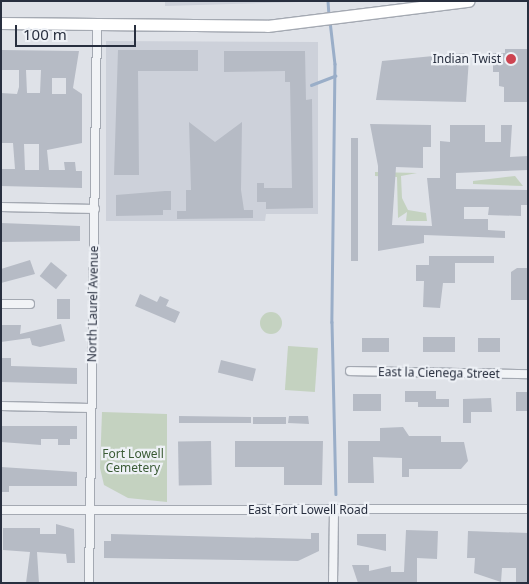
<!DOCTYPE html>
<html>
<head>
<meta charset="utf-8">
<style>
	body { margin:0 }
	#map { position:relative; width:529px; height:584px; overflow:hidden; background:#dfe2e8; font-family:"Noto Sans",sans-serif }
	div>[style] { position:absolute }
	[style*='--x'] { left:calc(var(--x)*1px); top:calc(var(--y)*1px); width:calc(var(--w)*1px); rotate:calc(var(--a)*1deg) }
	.built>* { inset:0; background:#cdd1da }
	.green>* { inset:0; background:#c4d2c0; transform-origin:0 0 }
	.round { border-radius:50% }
	.stream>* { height:2.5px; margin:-1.25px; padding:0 1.25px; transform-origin:1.25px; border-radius:1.25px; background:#9aaec8 }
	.building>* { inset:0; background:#b6bbc5; transform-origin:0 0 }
	.roads { filter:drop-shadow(1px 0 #a4a9b2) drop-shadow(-1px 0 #a4a9b2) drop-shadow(0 1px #a4a9b2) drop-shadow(0 -1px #a4a9b2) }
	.minor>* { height:8px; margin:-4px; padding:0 4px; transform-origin:4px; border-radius:4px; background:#f1f3f6 }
	.secondary>* { height:11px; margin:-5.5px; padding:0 5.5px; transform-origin:5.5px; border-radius:5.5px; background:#fff }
	.dots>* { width:14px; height:14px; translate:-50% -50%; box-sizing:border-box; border:2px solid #eef1f6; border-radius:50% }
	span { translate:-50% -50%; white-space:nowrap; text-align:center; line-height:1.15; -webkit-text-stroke:4.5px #eef1f6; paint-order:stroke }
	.poi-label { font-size:12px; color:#282f3f }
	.right { translate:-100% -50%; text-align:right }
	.street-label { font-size:12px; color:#282f3f }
	.park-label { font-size:12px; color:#3a5b35 }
	.frame { position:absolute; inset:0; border:2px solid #282f3f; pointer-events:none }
	.scale { position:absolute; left:15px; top:25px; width:121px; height:22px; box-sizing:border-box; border:2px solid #282f3f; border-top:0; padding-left:6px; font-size:15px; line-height:18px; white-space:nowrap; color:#282f3f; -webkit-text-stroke:4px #eef1f6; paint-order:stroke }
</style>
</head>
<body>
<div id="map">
	<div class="built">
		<i style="clip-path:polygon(165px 1px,299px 1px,299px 2px,165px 6px)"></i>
		<i style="clip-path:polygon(106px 41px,318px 42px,318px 214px,266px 214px,265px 221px,106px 221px)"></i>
	</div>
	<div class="green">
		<i style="clip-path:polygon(375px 172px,417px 173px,401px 176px,402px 198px,408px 210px,426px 213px,427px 221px,406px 221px,407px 212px,398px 218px,397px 177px,375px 176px)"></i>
		<i style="clip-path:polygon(515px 176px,523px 186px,473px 184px,473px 181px)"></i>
		<i class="round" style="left:260px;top:312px;width:22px;height:22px"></i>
		<i style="left:288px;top:346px;width:30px;height:44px;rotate:4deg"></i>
		<i style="clip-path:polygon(102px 412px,167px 414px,167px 502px,128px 498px,104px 485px,100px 468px)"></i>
	</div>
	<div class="stream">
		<i style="--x:328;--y:1;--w:14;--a:86"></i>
		<i style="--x:330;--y:21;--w:43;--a:83.4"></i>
		<i style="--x:335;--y:64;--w:258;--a:90.7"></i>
		<i style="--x:332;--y:322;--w:172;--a:88.7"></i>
		<i style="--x:311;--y:85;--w:26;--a:-21"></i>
	</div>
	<div class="building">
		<i style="clip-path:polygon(505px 49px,528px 49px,528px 102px,504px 102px,504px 87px,499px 86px,499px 72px,493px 72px,493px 53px,505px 53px)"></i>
		<i style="clip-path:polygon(evenodd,1px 50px,79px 51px,73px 88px,82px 94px,82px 143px,47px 150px,49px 170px,65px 170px,64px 162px,75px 162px,76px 171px,82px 171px,82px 188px,1px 186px,1px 169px,15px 169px,13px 143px,1px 143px,1px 93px,17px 94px,19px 87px,19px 70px,1px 70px,1px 50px,26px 70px,41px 70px,40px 93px,27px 93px,26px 70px,1px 50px,52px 78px,66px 78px,66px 94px,52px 94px,52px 78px,1px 50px,24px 144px,39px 144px,39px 170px,25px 170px,24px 144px)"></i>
		<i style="clip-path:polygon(118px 50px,198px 50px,198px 71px,138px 71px,139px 175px,114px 175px)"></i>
		<i style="clip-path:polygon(224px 51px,305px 51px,306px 100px,312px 99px,313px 208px,266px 209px,266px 202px,257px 202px,257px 183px,264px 183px,264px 188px,292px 188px,290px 82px,285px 82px,285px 71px,224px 72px)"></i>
		<i style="clip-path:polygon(464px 53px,469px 58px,466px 102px,376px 100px,382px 61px)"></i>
		<i style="clip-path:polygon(189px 122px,215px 142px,242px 122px,241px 190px,244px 210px,253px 210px,253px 218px,177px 219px,177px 211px,186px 211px,186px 190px,191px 190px)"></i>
		<i style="clip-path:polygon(370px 124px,431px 125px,431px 147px,423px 147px,423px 168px,396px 167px,392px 225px,432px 226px,427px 178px,440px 178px,440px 141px,450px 142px,450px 125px,485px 125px,485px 142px,501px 142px,501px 125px,512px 125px,510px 157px,528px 156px,528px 170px,456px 173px,456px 189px,528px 190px,528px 205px,521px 205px,521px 216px,488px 215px,489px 207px,464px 207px,464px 219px,488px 219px,488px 230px,505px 231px,505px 238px,424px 235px,424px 243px,378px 251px,378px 166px)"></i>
		<i style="left:351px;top:138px;width:7px;height:123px"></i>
		<i style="clip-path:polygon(165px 191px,171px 191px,171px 210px,163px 210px,163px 215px,116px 216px,116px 195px)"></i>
		<i style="clip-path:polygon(1px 223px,80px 226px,80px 241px,1px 242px)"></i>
		<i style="clip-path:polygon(429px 256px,494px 256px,494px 263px,455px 263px,455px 283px,443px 283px,440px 308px,423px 307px,424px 281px,416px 281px,416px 265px,429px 265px)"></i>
		<i style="clip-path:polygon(30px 260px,35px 274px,1px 283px,1px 269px)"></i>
		<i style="left:51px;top:262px;width:21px;height:18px;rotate:39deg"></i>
		<i style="clip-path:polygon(517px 268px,528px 268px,528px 300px,511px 300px,511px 272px)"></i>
		<i style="clip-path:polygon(140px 294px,157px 302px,160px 296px,169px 300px,166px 306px,180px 312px,175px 323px,135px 306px)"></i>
		<i style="left:57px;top:299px;width:13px;height:20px"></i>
		<i style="clip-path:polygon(61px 324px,65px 341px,40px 347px,32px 345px,30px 338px,1px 342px,1px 325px,21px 325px,20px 334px)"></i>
		<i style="left:423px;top:337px;width:32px;height:15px"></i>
		<i style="left:362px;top:338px;width:27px;height:14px"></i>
		<i style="left:478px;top:338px;width:22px;height:14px"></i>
		<i style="clip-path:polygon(1px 358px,11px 358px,11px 366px,77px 368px,77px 384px,1px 382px)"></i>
		<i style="left:221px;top:360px;width:36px;height:13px;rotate:14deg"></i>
		<i style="clip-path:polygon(405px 391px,436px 391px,436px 399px,449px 399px,449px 407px,418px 407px,418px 402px,405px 402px)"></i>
		<i style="left:516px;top:392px;width:12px;height:19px"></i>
		<i style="left:353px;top:394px;width:28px;height:17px"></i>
		<i style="clip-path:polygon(491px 398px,492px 412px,471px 412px,471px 423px,463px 423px,463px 399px)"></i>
		<i style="clip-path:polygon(179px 416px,251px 417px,251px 423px,179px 423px)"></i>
		<i style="clip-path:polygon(289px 416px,308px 416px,309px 424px,288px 423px)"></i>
		<i style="left:253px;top:417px;width:33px;height:7px"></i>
		<i style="clip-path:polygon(1px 426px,77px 426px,77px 439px,70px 439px,70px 445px,58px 445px,58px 439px,41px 439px,41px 445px,1px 442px)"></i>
		<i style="clip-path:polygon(403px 427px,409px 436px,441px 436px,441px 442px,464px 442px,468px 461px,461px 469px,409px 469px,409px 477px,402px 477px,402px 458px,373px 457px,374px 483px,348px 483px,348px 441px,380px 441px,380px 428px)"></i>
		<i style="left:211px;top:441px;width:44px;height:33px;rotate:89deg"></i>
		<i style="clip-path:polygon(235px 441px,323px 441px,322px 485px,284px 485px,284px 467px,235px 467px)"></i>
		<i style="clip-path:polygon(1px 467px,77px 472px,77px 486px,9px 486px,9px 492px,1px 492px)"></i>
		<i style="clip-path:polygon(56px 524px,74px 529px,75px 563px,67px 563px,66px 554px,37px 552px,39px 583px,26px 583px,30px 552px,3px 550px,3px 528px,40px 528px,40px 534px,56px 534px)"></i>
		<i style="clip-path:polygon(406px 530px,438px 531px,437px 559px,417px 558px,417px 583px,358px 583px,352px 565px,369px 565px,369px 571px,391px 566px,391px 572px,404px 572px)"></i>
		<i style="clip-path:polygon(468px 531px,528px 533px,527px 583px,516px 583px,516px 568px,502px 568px,501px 582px,474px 573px,475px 558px,467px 558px)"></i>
		<i style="clip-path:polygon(311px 533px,319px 533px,319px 551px,298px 561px,104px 558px,104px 541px,111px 541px,111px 534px,311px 539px)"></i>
		<i style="clip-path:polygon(357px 534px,386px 534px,386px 551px,357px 545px)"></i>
	</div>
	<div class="roads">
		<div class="minor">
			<i style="--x:1;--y:207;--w:94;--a:1.2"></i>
			<i style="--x:1;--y:304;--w:29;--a:0"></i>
			<i style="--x:350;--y:371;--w:178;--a:1"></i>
			<i style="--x:1;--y:406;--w:89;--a:1.3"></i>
			<i style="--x:1;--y:510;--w:527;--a:-0.11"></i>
			<i style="--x:89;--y:583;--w:558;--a:-89.18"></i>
			<i style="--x:333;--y:583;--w:73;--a:-89.2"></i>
		</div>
		<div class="secondary">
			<i style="--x:1;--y:23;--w:266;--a:0.6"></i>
			<i style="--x:267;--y:26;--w:203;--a:-7.1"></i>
		</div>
	</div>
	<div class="dots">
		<i style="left:511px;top:59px;background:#cd4451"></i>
	</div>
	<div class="poi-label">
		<span class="right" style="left:501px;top:59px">Indian Twist</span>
	</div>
	<div class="street-label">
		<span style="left:93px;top:304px;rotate:-89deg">North Laurel Avenue</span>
		<span style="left:439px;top:373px;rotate:1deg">East la Cienega Street</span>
		<span style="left:308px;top:510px">East Fort Lowell Road</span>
	</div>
	<div class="park-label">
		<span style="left:133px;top:461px">Fort Lowell<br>Cemetery</span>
	</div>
	<div class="frame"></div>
	<div class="scale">100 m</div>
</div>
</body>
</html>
